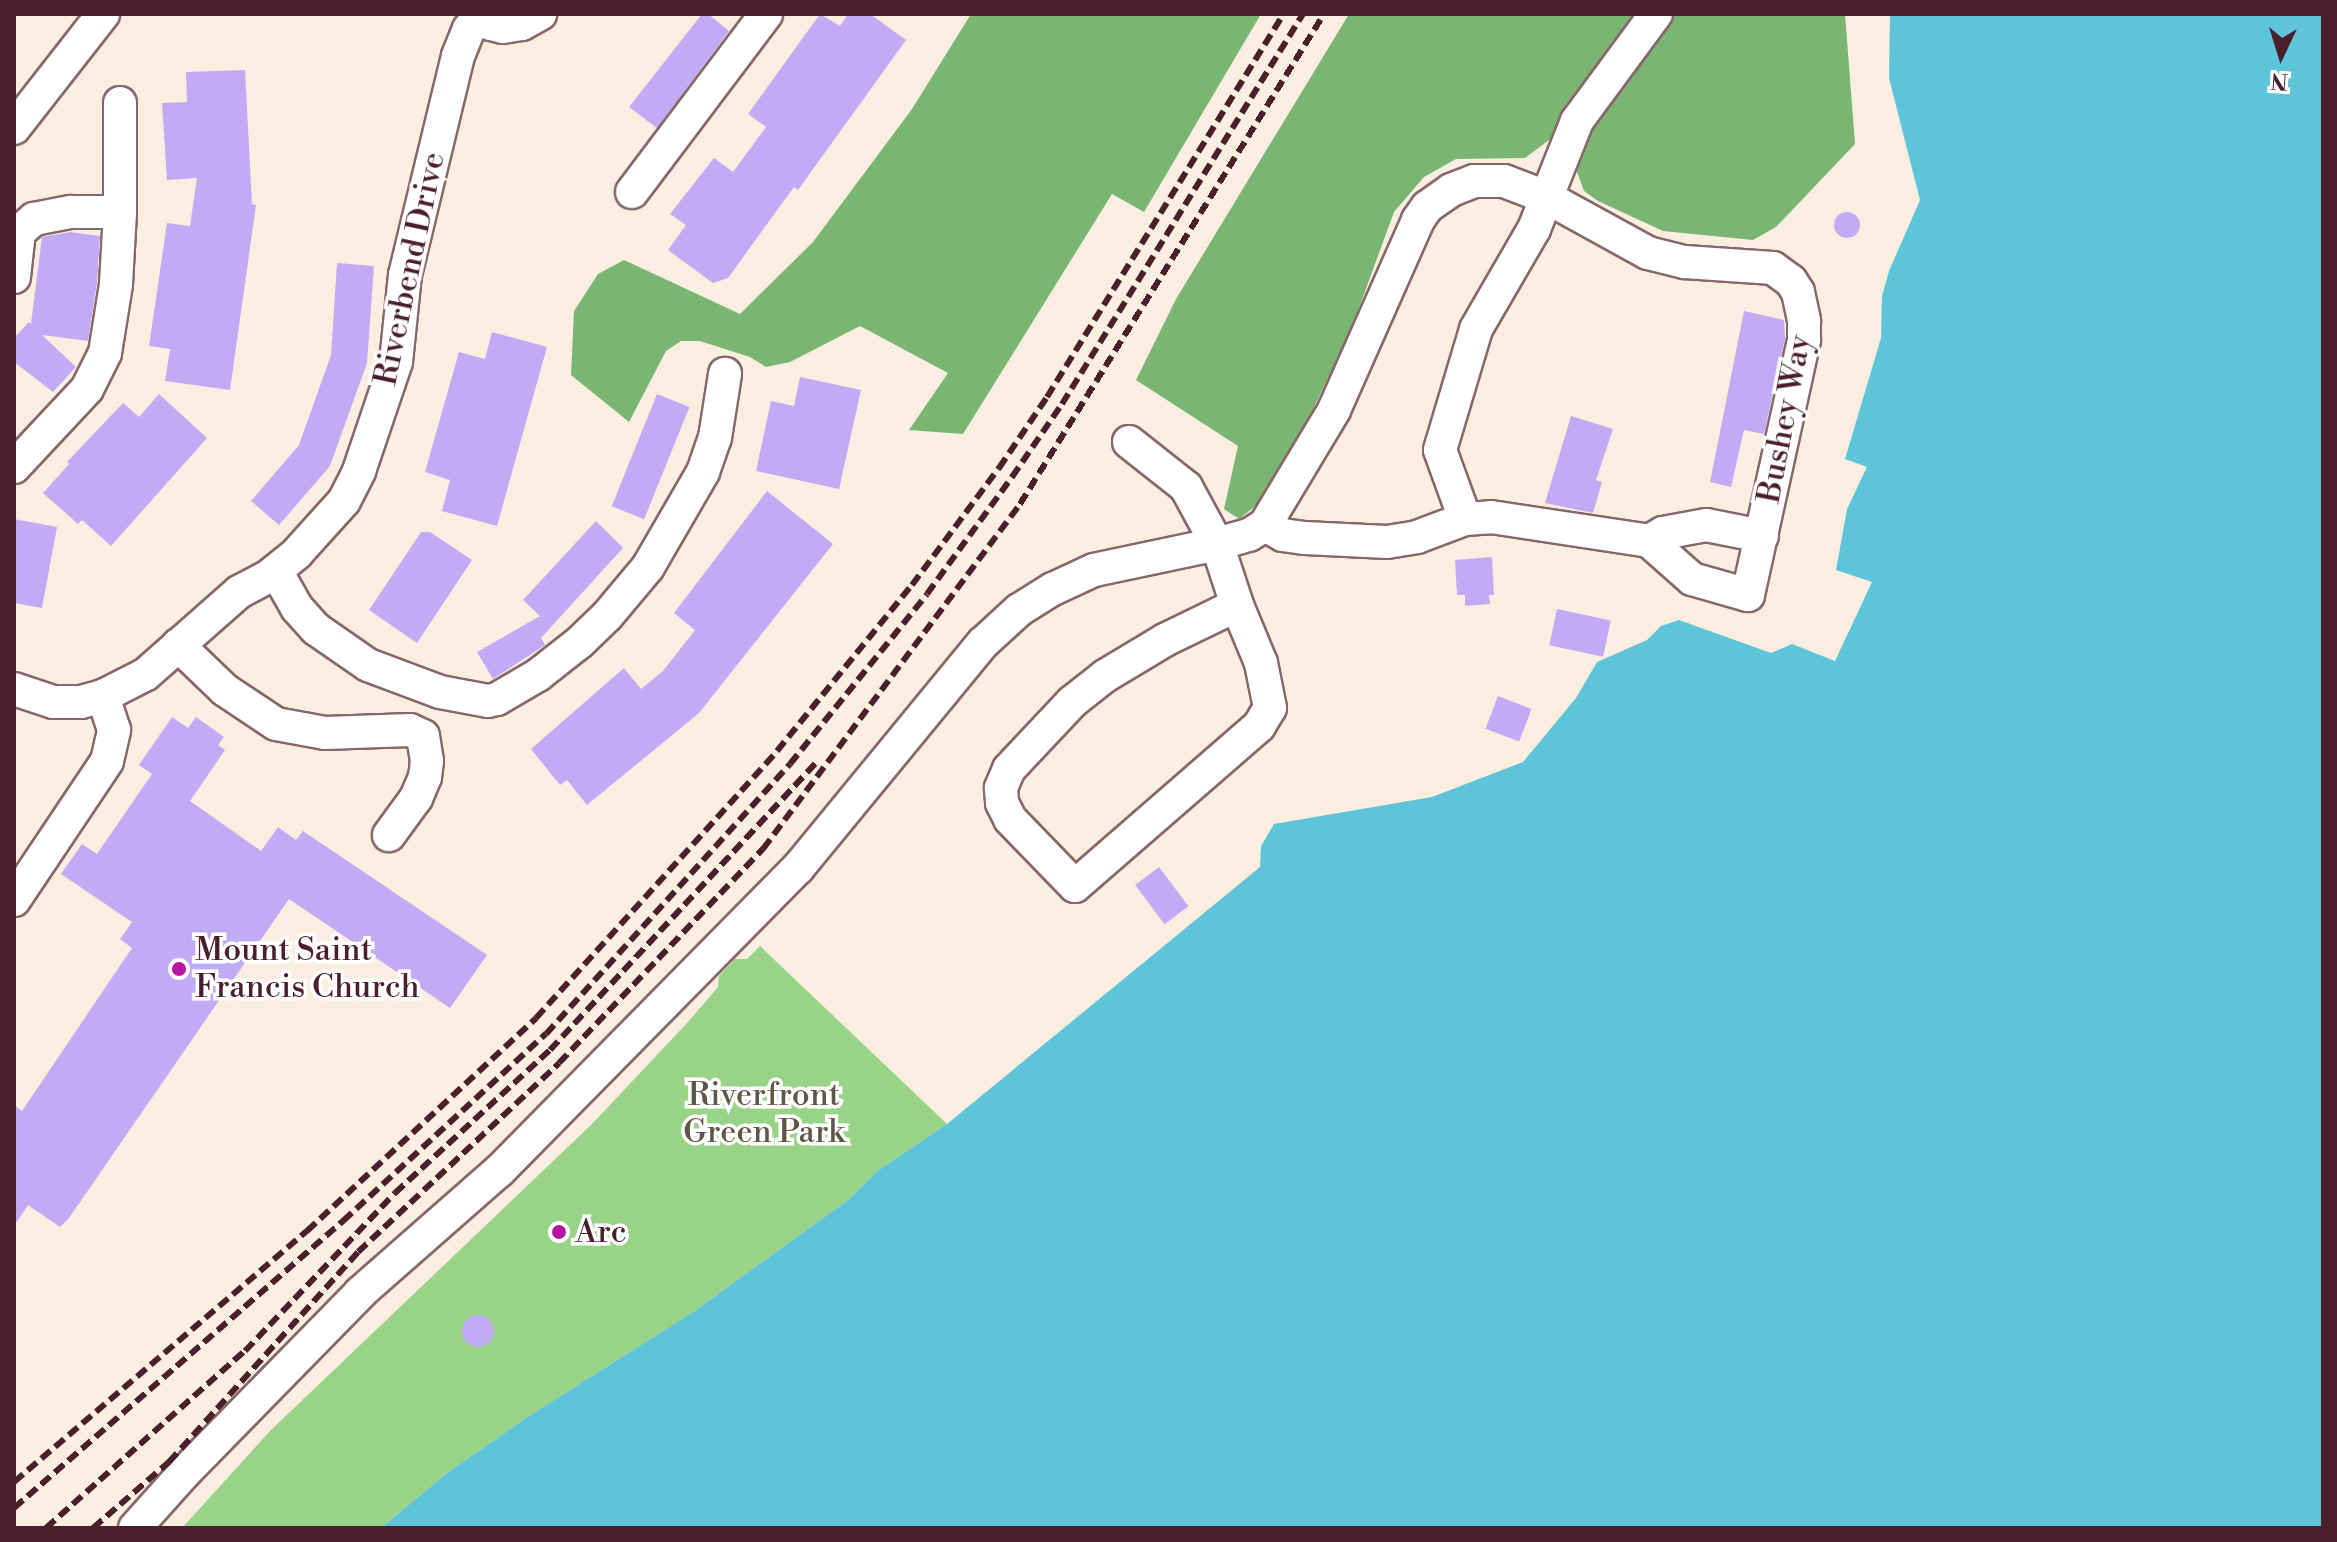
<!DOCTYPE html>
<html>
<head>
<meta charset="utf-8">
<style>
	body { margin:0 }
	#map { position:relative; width:2337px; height:1542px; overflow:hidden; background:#faeee0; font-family:"Libre Bodoni",serif }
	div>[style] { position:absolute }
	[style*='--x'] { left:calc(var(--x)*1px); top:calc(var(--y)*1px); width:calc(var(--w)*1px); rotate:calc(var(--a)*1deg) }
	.green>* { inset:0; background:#98d387 }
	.forest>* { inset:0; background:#7ab574 }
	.water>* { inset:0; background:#5dc4da }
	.building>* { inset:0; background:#c0abf4; transform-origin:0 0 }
	.round { border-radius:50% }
	.roads { filter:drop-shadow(2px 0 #88676a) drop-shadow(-2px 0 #88676a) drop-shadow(0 2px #88676a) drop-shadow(0 -2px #88676a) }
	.minor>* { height:32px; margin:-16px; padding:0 16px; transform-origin:16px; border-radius:16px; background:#fff }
	.rail>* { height:6px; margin-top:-3px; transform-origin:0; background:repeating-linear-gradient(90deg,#4a1f2b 0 12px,transparent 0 18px) }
	.dots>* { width:22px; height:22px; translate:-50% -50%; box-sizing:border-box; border:4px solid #fff; border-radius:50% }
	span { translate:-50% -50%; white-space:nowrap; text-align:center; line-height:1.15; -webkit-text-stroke:7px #fff; paint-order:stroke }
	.street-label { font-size:32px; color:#4a1f2b }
	.poi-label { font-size:32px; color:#4a1f2b }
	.left { translate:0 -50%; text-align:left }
	.park-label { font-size:32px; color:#615547 }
	.frame { position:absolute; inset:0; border:16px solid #4a1f2b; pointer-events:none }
	.north { position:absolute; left:2241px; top:16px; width:80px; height:80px; -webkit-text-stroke:6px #fff; paint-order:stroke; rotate:184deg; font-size:22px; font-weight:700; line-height:32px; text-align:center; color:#4a1f2b }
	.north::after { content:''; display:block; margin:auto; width:28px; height:36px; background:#4a1f2b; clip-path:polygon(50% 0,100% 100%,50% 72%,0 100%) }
</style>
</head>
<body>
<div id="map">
	<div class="green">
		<i style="clip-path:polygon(760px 946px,947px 1124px,876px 1172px,848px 1200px,693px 1312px,529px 1416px,447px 1473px,381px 1528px,182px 1528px,270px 1431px,592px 1124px,688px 1022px,718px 987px,719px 976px,735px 959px,747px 959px)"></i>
	</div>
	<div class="forest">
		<i style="clip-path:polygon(971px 14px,1261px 14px,1144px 212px,1112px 194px,963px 434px,909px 430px,948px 373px,860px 326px,790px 362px,766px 367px,750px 357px,700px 341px,681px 341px,666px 351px,629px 422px,571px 375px,574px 311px,598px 274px,624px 260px,740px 314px,813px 242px,912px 109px)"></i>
		<i style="clip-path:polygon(1349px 14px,1642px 14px,1553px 137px,1525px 158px,1456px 159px,1424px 177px,1394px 212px,1351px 330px,1304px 428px,1258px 504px,1239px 519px,1224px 509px,1238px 446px,1136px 380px,1176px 299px)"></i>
		<i style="clip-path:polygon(1672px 14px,1845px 14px,1855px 144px,1776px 227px,1753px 240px,1663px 231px,1598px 201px,1584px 191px,1577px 172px,1577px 147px)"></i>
	</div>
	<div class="water">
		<i style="clip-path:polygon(1890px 14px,2323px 14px,2323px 1528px,381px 1528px,447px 1473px,529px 1416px,693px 1312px,848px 1200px,876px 1172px,947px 1124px,1260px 867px,1261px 846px,1274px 824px,1432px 797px,1523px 762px,1576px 698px,1597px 662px,1647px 640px,1661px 626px,1679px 620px,1771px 653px,1792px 644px,1835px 661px,1872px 582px,1836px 570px,1847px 509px,1867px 467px,1845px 459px,1881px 338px,1882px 296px,1889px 271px,1920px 200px,1889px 78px)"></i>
	</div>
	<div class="building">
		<i style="clip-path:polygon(702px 14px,708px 14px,729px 31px,657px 128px,629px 107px)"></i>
		<i style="clip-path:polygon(820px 14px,840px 26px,848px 14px,870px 14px,906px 40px,798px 190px,794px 187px,728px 278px,713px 283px,668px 250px,686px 225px,670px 214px,714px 158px,733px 172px,766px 127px,748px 114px)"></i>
		<i style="clip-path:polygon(245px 70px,252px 204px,256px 205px,230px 390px,165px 381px,170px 349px,149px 346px,167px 223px,190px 226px,197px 178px,167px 180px,162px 103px,187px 102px,186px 72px)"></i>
		<i class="round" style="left:1834px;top:212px;width:26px;height:26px"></i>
		<i style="clip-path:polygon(70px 232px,100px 236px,97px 282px,88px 341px,42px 335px,76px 367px,53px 392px,14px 362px,14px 338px,29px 322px,31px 324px,42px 237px)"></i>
		<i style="clip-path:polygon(337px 263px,374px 266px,367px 363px,330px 466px,279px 525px,251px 501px,299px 445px,331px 355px)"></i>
		<i style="clip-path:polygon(1744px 311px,1784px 320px,1785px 338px,1764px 434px,1744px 430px,1731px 487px,1710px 482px)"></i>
		<i style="clip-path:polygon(492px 332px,547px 347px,497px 526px,442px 511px,450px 480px,425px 472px,459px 352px,485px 359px)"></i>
		<i style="clip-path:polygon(800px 377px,861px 390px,839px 489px,756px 471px,771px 401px,794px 406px)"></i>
		<i style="clip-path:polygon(159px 394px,207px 438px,111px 546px,82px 520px,78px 524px,43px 493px,69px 464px,67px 462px,123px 403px,139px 417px)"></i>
		<i style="left:657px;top:394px;width:35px;height:121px;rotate:22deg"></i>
		<i style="clip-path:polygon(1571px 416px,1613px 429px,1596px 480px,1602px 482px,1593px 513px,1545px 503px)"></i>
		<i style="clip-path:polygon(767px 491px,833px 544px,699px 713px,587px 805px,567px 780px,560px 785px,531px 749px,624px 668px,641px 689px,663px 671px,695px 630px,674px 613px)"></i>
		<i style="clip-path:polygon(14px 519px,57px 527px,42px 608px,14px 603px)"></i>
		<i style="clip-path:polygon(596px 521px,623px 548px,541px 638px,545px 645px,493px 679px,477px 652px,540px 616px,523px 600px)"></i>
		<i style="clip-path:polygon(421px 532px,430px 532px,472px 560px,417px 643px,369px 610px)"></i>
		<i style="clip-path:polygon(1492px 557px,1494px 595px,1489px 595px,1490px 604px,1465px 606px,1465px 595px,1457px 595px,1455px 560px)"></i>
		<i style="left:1557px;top:609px;width:55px;height:37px;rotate:12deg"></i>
		<i style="left:1498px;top:696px;width:36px;height:35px;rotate:21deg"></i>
		<i style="clip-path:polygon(172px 717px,188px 728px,196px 717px,224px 737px,218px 745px,225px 750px,190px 801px,261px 851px,278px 827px,296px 840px,303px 831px,487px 955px,450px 1008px,289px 899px,69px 1218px,60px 1227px,28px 1205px,14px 1226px,14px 1105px,22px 1111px,132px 948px,120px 939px,132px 922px,61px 874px,82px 844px,97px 854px,152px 774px,139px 765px)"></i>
		<i style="left:1159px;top:867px;width:49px;height:30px;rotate:53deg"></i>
		<i class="round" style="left:462px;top:1315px;width:32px;height:32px"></i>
	</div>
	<div class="roads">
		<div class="minor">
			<i style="--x:483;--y:14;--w:13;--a:51"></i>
			<i style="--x:491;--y:24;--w:12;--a:14"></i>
			<i style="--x:503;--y:27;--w:19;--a:-9"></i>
			<i style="--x:522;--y:24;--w:21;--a:-29"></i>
			<i style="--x:14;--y:128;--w:145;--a:-52"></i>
			<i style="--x:632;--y:192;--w:223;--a:-53"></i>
			<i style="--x:14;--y:277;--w:45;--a:-83.7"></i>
			<i style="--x:19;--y:232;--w:20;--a:-41"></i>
			<i style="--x:34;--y:219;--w:38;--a:-11"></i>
			<i style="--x:71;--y:212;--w:49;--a:0"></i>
			<i style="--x:1129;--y:442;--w:73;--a:38.3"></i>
			<i style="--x:1186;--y:487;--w:65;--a:61.5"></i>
			<i style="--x:1217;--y:544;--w:64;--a:71.8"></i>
			<i style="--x:1237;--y:605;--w:80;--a:154.1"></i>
			<i style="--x:1165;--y:640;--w:70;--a:149"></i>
			<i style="--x:1105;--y:676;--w:42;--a:141.8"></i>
			<i style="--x:1072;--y:702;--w:92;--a:133.2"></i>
			<i style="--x:1009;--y:769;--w:21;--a:113"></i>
			<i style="--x:1001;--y:788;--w:15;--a:86"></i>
			<i style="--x:1002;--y:803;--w:18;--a:63"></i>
			<i style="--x:1010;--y:819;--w:93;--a:45.9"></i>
			<i style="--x:1075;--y:886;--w:244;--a:-41"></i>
			<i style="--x:1259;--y:726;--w:21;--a:-59"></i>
			<i style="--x:1270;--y:708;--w:46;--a:-101.3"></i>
			<i style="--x:1261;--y:663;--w:63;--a:-112.5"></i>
			<i style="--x:14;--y:467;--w:107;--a:-46.9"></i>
			<i style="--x:87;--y:389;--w:40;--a:-63.4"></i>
			<i style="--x:105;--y:353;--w:70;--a:-80.9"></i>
			<i style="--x:116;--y:284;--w:72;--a:-86.8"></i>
			<i style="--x:120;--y:212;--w:109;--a:-90"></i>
			<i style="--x:1465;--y:519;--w:73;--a:-109.9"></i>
			<i style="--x:1440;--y:450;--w:126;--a:-73.4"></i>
			<i style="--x:1476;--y:329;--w:116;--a:-59.9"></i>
			<i style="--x:1534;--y:229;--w:116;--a:-68.3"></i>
			<i style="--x:1577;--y:121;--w:133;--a:-53.6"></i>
			<i style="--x:1265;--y:525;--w:21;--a:29"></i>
			<i style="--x:1283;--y:535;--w:22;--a:8"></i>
			<i style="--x:1305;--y:538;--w:82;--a:2.8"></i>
			<i style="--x:1387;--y:542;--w:30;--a:-9"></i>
			<i style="--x:1417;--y:537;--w:51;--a:-20.6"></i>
			<i style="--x:1465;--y:519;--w:26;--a:-4"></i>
			<i style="--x:1491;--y:517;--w:160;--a:8.6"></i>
			<i style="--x:1649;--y:541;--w:16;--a:-30"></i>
			<i style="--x:1663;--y:533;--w:44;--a:-10.5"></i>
			<i style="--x:1706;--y:525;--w:57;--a:11.1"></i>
			<i style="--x:276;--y:571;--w:43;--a:60.4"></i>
			<i style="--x:297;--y:608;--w:28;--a:48"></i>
			<i style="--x:316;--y:629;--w:63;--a:34.7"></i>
			<i style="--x:368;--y:665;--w:77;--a:20.6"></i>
			<i style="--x:440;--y:692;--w:49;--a:10.6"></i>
			<i style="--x:488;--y:701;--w:9;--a:-13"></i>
			<i style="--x:497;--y:699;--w:48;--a:-30.3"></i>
			<i style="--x:538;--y:675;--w:53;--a:-38.2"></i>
			<i style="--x:580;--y:642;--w:37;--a:-44"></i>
			<i style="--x:607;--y:616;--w:64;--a:-50.1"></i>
			<i style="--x:648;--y:567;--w:110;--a:-59.9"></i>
			<i style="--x:703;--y:472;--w:36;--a:-71"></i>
			<i style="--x:715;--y:438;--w:65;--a:-81.1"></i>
			<i style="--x:178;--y:645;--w:65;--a:43.8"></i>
			<i style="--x:225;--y:690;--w:61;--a:33.7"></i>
			<i style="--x:276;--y:724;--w:50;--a:10.4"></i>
			<i style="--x:325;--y:733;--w:85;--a:-2"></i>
			<i style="--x:410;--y:730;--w:14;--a:25"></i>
			<i style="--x:423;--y:736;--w:25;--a:81"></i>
			<i style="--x:427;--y:761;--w:16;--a:97"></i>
			<i style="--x:425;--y:777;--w:23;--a:113"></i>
			<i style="--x:416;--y:798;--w:46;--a:126.1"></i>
			<i style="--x:14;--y:689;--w:41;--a:18.4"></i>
			<i style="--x:53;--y:702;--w:28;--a:0"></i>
			<i style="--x:81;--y:702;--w:23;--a:-15"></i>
			<i style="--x:103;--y:696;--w:48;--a:-27.1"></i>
			<i style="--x:146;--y:674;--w:124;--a:-41.4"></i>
			<i style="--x:239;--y:592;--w:34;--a:-28"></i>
			<i style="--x:269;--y:576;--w:36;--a:-39"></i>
			<i style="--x:297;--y:553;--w:70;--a:-47.9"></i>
			<i style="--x:344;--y:501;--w:34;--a:-63"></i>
			<i style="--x:359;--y:471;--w:115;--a:-71.3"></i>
			<i style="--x:396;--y:362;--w:87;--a:-84.1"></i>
			<i style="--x:405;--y:275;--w:225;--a:-76.4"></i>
			<i style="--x:458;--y:56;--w:29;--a:-68"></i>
			<i style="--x:469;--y:29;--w:20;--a:-49"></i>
			<i style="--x:14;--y:900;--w:167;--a:-56.2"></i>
			<i style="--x:107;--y:761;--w:32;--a:-77"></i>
			<i style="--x:114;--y:730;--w:36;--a:-108"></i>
			<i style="--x:135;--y:1528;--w:75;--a:-48.2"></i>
			<i style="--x:185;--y:1472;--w:250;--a:-45.6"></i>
			<i style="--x:360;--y:1293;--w:185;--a:-41.3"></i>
			<i style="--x:499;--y:1171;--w:426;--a:-45.4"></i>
			<i style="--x:798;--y:868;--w:291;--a:-50.6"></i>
			<i style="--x:983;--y:643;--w:49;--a:-42.5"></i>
			<i style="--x:1019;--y:610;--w:40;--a:-32"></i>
			<i style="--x:1053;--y:589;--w:45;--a:-24.9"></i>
			<i style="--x:1094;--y:570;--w:126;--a:-11.9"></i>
			<i style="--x:1217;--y:544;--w:33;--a:-16"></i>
			<i style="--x:1249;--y:535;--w:19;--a:-32"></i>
			<i style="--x:1265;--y:525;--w:134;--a:-59"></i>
			<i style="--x:1334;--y:410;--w:208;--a:-66.1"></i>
			<i style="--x:1418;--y:220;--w:16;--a:-55"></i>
			<i style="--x:1427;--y:207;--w:29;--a:-35"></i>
			<i style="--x:1451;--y:190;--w:25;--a:-21"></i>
			<i style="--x:1474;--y:181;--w:30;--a:0"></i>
			<i style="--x:1504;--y:181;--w:45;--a:20.9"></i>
			<i style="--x:1546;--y:197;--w:116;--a:28.8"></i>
			<i style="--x:1648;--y:253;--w:38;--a:14"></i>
			<i style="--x:1685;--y:262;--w:88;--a:3.9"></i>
			<i style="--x:1773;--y:268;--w:22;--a:36"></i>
			<i style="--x:1791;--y:281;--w:13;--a:58"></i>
			<i style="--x:1798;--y:292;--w:30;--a:78"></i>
			<i style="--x:1804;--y:321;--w:19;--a:90"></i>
			<i style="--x:1804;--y:340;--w:261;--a:102.4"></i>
			<i style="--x:1748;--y:595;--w:58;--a:-164.1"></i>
			<i style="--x:1692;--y:579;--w:57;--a:-138.5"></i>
		</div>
	</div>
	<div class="rail">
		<i style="--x:14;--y:1482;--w:386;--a:-40.6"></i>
		<i style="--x:307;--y:1231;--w:313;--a:-42.9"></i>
		<i style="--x:536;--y:1018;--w:360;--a:-47.9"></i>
		<i style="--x:777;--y:751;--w:214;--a:-50.9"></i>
		<i style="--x:912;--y:585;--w:146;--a:-53.4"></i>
		<i style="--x:999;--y:468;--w:86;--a:-55.9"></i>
		<i style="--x:1047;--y:397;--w:450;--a:-58.3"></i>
		<i style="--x:14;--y:1508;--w:437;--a:-41.1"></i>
		<i style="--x:343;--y:1221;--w:276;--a:-42.7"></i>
		<i style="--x:546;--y:1034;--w:364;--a:-47.9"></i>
		<i style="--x:790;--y:764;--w:218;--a:-51.1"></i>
		<i style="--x:927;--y:594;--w:145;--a:-54"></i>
		<i style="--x:1012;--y:477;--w:88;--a:-55.6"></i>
		<i style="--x:1062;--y:404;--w:458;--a:-58.3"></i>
		<i style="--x:46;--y:1528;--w:266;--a:-41.7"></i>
		<i style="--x:245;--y:1351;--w:218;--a:-46.5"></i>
		<i style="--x:395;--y:1193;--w:211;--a:-42.7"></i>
		<i style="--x:550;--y:1050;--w:394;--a:-47.2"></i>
		<i style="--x:93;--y:1528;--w:101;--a:-41"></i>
		<i style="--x:169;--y:1462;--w:283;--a:-48"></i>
		<i style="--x:358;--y:1252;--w:276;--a:-43.2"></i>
		<i style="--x:559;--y:1063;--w:296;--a:-46.4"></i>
		<i style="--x:763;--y:849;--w:430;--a:-53.3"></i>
		<i style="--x:1020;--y:504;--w:577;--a:-58.18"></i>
	</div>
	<div class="dots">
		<i style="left:179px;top:969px;background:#b5179e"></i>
		<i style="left:559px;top:1232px;background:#b5179e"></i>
	</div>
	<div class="street-label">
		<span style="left:410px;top:269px;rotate:-78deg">Riverbend Drive</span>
		<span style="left:1785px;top:419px;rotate:-79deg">Bushey Way</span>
	</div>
	<div class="poi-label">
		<span class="left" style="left:195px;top:969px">Mount Saint<br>Francis Church</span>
		<span class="left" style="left:575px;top:1232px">Arc</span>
	</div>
	<div class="park-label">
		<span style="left:764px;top:1114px">Riverfront<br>Green Park</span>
	</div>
	<div class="frame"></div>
	<div class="north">N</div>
</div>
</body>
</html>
